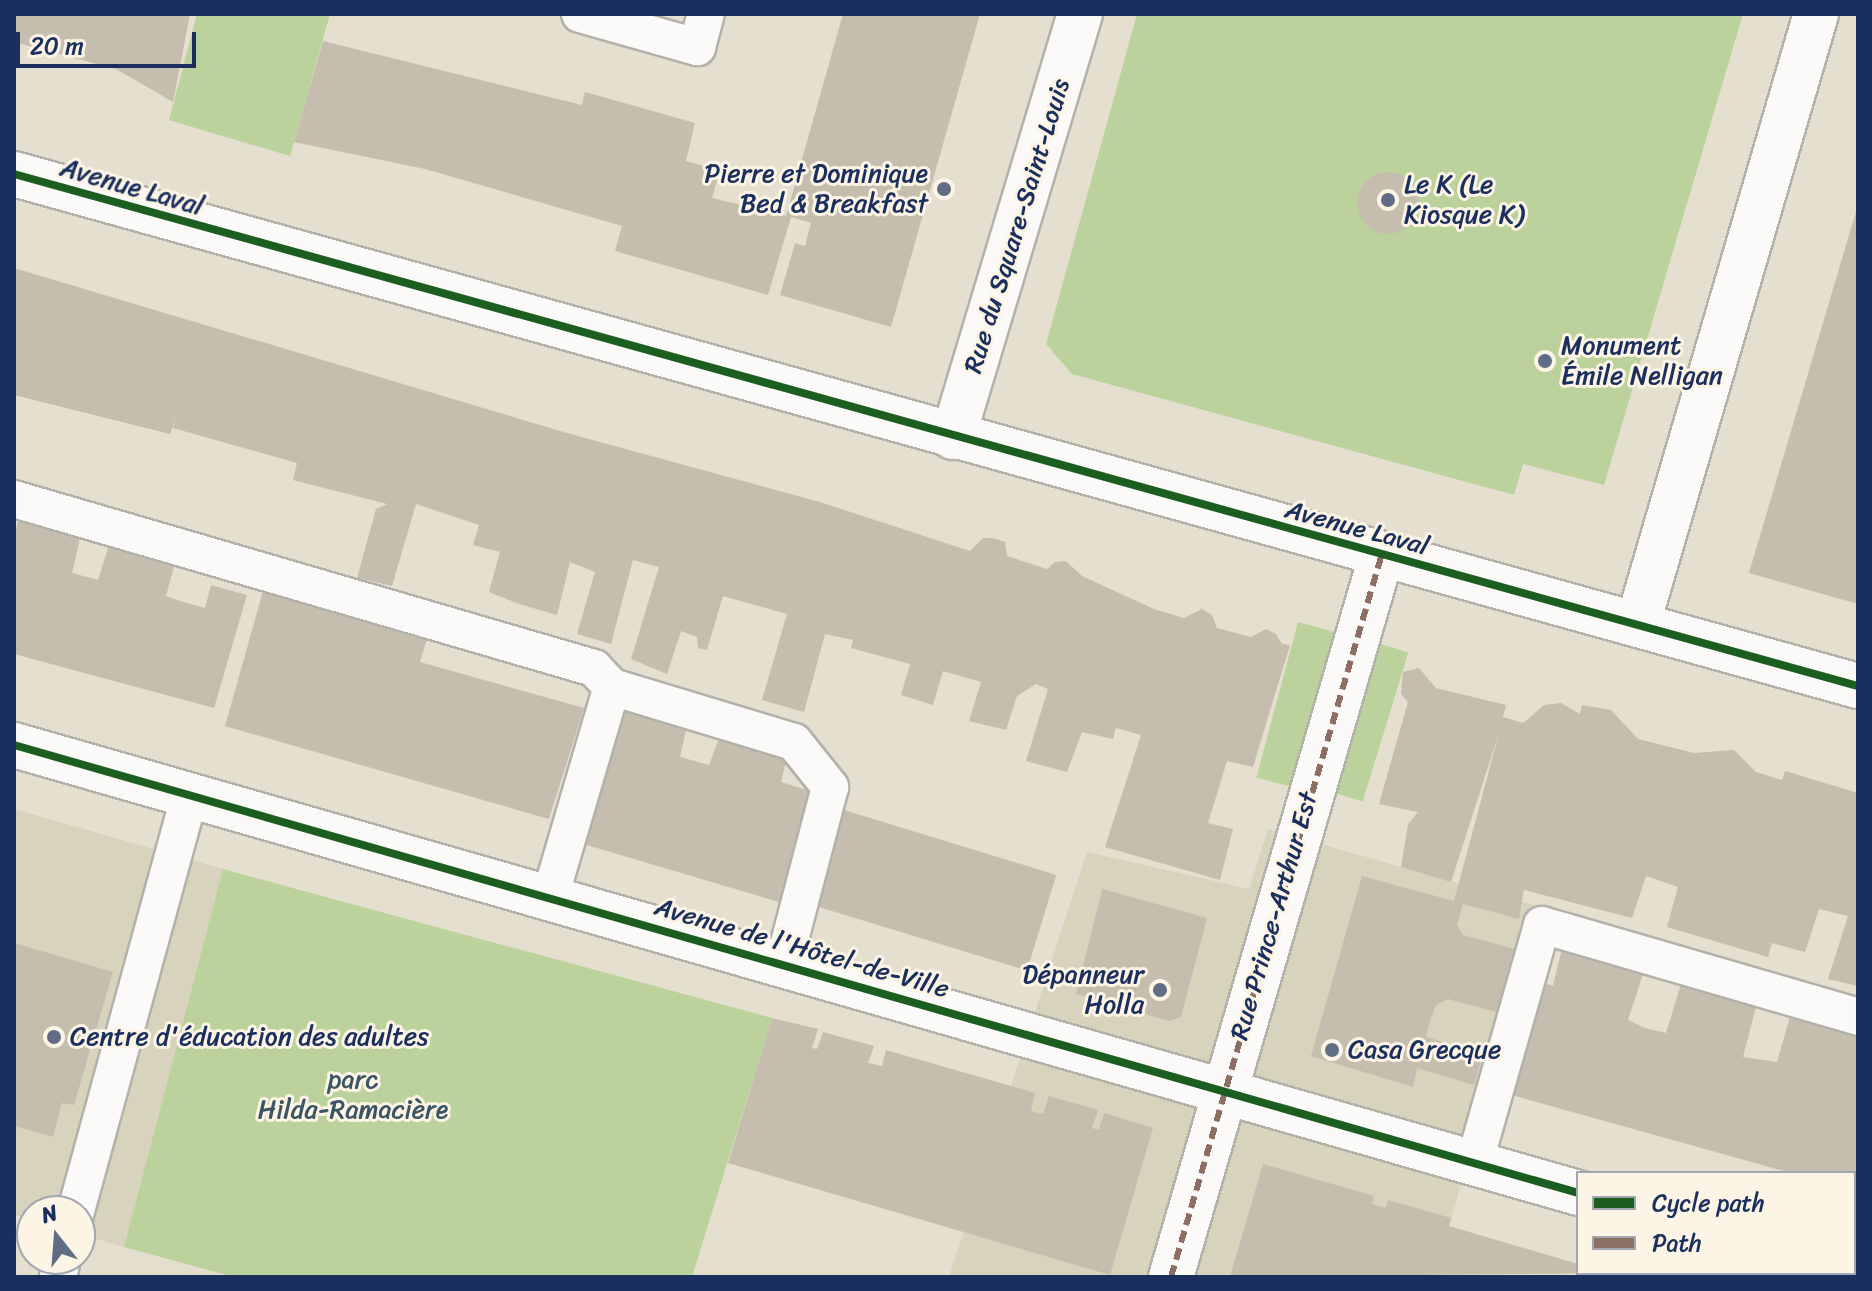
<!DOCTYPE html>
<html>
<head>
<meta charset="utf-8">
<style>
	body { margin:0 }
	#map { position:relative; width:1872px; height:1291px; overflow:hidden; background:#e4dfce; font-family:Sriracha,sans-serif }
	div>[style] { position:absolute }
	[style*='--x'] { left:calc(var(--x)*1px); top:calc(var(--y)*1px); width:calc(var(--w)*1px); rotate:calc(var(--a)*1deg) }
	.built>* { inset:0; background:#d7d3bd }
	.green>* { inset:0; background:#bcd29c; transform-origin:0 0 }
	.building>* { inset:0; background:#c5bdae; transform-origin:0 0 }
	.round { border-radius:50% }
	.roads { filter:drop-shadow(2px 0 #b2b1aa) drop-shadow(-2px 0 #b2b1aa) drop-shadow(0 2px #b2b1aa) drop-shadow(0 -2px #b2b1aa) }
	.service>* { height:36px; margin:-18px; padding:0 18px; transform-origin:18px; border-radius:18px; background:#fbfaf8 }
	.pedestrian>* { height:44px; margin:-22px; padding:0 22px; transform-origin:22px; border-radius:22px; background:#fbfaf8 }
	.minor>* { height:44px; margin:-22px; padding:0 22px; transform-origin:22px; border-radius:22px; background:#fbfaf8 }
	.quiet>* { height:6px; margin-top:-3px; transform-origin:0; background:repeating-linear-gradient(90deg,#8d6e63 0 12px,transparent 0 18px) }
	.cycleway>* { height:8px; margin:-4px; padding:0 4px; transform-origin:4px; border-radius:4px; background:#1b5e20 }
	.dots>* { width:22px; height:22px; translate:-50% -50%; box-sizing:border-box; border:4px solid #fcf5e5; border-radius:50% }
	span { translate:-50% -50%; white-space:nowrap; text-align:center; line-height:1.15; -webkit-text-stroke:6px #fcf5e5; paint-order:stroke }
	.poi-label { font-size:26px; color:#1b2f5e }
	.right { translate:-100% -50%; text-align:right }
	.left { translate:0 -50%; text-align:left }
	.street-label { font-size:26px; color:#1b2f5e }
	.park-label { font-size:26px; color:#3b5564 }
	.frame { position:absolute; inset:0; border:16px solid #1b2f5e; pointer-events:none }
	.legend { position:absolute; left:1576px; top:1171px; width:280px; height:104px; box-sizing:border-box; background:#fcf5e5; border:2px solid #a2a6af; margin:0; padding:10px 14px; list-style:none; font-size:24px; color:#1b2f5e }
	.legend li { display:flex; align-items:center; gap:16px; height:40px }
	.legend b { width:40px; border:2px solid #a2a6af }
	.north { position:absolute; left:16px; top:1195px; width:80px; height:80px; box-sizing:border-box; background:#fcf5e5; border:2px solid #a2a6af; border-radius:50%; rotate:343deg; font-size:22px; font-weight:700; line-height:32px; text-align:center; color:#1b2f5e }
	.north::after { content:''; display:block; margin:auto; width:28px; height:36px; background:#616d85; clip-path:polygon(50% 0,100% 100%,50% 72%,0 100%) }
	.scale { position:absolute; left:16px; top:32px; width:180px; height:36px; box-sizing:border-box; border:4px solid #1b2f5e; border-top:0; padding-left:10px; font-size:24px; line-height:28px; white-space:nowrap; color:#1b2f5e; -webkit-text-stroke:6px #fcf5e5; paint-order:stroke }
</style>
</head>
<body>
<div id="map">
	<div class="built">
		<i style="clip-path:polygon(14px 809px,223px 869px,124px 1247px,80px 1234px,80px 1211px,32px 1211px,32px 1220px,14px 1215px)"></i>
		<i style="clip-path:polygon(1268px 829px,1534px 905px,1436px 1277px,949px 1277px,1087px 852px,1249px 889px)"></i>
	</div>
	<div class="green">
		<i style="clip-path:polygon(197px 14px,330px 14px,290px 156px,169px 120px)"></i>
		<i style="clip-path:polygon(1137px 14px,1743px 14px,1604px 485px,1523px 464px,1514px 495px,1072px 374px,1046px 344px)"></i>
		<i style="left:1298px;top:622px;width:43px;height:161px;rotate:15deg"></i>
		<i style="left:1371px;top:641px;width:39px;height:156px;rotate:17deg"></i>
		<i style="clip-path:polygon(223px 869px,772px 1018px,692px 1277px,234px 1277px,124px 1247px)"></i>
	</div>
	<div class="building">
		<i style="clip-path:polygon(14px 14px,190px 14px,173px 102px,116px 69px,14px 42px)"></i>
		<i style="clip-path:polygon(843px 14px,980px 14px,891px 327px,780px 295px,795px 243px,805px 246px,811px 223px,791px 217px,768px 295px,615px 251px,622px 226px,425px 169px,294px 142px,323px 41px,582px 105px,585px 92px,695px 123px,686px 161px,720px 170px,712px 198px,786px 216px)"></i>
		<i class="round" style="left:1357px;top:172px;width:62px;height:62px"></i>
		<i style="clip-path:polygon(1857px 208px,1858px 208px,1858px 604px,1749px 573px)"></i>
		<i style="clip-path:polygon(14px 268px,567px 433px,820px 502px,970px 551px,983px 538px,993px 538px,1005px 542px,1007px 556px,1047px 569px,1055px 562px,1066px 561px,1082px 576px,1154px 609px,1184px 618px,1202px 609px,1212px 615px,1217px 628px,1251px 637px,1266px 629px,1276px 634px,1282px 644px,1290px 645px,1253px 767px,1227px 761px,1208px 823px,1233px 829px,1220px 880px,1105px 847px,1141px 735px,1116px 728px,1113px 739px,1082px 732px,1067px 772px,1026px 761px,1048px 689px,1036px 684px,1017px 696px,1006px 730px,969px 721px,981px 682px,943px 671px,933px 705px,901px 695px,910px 664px,851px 648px,853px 640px,825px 634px,804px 712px,762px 700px,787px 614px,723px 596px,707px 650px,698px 648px,697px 637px,681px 631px,667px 674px,631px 659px,659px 567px,633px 560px,611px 644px,577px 634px,595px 572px,570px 562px,557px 615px,519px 604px,489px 592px,500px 552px,473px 545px,479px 525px,416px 504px,392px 586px,357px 578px,376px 509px,387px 504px,293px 480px,297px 463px,173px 428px,176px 417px,170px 434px,14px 395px)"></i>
		<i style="clip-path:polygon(20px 513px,82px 530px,72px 573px,98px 580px,109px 545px,175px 563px,166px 596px,183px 602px,205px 608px,211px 585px,247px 595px,214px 708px,14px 654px,14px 537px)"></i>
		<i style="clip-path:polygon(265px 584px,430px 629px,420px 662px,584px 708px,549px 819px,225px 726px)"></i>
		<i style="clip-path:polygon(1419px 668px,1436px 688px,1506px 705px,1503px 717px,1523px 723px,1544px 705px,1561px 703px,1580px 714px,1582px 705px,1611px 710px,1638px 739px,1694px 753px,1734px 750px,1756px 772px,1782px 780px,1785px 771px,1858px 793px,1858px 986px,1828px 979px,1848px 916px,1819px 909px,1805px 952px,1772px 943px,1768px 957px,1667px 927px,1678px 887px,1646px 876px,1632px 918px,1524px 890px,1519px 919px,1463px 904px,1457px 925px,1463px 935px,1515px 949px,1496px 1012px,1448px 999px,1436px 1005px,1429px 1023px,1426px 1037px,1483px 1054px,1474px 1085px,1417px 1068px,1413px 1087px,1311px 1056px,1362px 876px,1454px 901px,1499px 733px,1451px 882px,1401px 867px,1408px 824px,1418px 812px,1379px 804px,1408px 702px,1401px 694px,1403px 672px)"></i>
		<i style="clip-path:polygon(621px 706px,687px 726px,680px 757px,709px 765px,720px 736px,787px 756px,781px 782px,813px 792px,779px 902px,580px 843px)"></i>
		<i style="left:844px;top:810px;width:222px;height:100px;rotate:17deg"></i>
		<i style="clip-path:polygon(1102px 889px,1207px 918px,1181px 1017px,1169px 1021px,1076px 994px)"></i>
		<i style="clip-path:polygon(14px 943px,113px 972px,74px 1105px,62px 1103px,53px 1137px,14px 1126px)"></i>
		<i style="clip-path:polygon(1562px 948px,1644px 971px,1628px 1020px,1645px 1028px,1666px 1033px,1682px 981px,1757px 1003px,1743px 1057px,1777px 1062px,1791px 1013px,1858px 1032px,1858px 1189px,1854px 1173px,1791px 1173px,1501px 1092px,1535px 980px,1553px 986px)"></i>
		<i style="clip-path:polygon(772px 1018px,818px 1029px,812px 1048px,817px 1049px,823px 1032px,874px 1046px,868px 1063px,882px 1066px,886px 1050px,1035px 1093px,1031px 1111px,1043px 1114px,1049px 1096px,1098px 1110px,1092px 1128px,1099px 1130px,1104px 1113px,1153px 1128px,1110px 1275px,728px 1163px)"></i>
		<i style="clip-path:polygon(1263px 1164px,1374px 1196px,1372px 1204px,1386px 1208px,1388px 1200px,1451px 1218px,1449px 1226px,1578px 1264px,1578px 1273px,1625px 1273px,1230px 1277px)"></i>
	</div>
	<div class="roads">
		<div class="service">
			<i style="--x:580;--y:14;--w:122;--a:15.8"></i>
			<i style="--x:697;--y:47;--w:34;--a:-75"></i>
			<i style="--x:14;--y:499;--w:604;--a:16.25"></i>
			<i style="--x:594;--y:668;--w:26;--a:47"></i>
			<i style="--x:612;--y:687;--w:190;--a:16.8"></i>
			<i style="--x:794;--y:742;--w:58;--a:51.3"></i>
			<i style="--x:830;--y:787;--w:181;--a:104.7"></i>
			<i style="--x:550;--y:897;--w:219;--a:-73.6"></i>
			<i style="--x:1474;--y:1164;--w:248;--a:-74.1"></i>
			<i style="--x:1542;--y:925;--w:329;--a:16.2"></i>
			<i style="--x:76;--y:1211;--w:429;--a:-74.7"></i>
			<i style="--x:58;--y:1277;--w:18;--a:-77"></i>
		</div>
		<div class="pedestrian">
			<i style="--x:1171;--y:1277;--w:750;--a:-73.74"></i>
		</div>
		<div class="minor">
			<i style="--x:14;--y:174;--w:1914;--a:15.52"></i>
			<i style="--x:953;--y:437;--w:442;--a:-73.3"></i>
			<i style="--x:1638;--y:623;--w:634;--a:-73.71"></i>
			<i style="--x:14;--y:745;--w:1627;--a:15.98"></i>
			<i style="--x:1854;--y:1270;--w:4;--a:14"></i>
		</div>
	</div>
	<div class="quiet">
		<i style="--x:1171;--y:1277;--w:750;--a:-73.74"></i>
	</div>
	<div class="cycleway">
		<i style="--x:14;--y:174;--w:1914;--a:15.52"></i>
		<i style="--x:14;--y:745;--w:1627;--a:15.98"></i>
	</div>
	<div class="dots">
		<i style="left:944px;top:189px;background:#616d85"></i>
		<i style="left:1388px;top:200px;background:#616d85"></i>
		<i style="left:1545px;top:361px;background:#616d85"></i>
		<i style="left:1160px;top:990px;background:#616d85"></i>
		<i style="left:54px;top:1037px;background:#616d85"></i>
		<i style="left:1332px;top:1050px;background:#616d85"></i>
	</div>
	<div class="poi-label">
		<span class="right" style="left:928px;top:189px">Pierre et Dominique<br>Bed &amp; Breakfast</span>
		<span class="left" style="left:1404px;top:200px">Le K (Le<br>Kiosque K)</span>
		<span class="left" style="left:1561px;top:361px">Monument<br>Émile Nelligan</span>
		<span class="right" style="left:1144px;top:990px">Dépanneur<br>Holla</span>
		<span class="left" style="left:70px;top:1037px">Centre d'éducation des adultes</span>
		<span class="left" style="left:1348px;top:1050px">Casa Grecque</span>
	</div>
	<div class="street-label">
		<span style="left:132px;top:187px;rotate:16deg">Avenue Laval</span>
		<span style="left:1017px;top:226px;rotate:-73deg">Rue du Square-Saint-Louis</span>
		<span style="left:1357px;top:528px;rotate:15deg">Avenue Laval</span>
		<span style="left:1274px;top:916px;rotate:-74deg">Rue Prince-Arthur Est</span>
		<span style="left:802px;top:948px;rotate:16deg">Avenue de l'Hôtel-de-Ville</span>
	</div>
	<div class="park-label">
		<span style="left:353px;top:1095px">parc<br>Hilda-Ramacière</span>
	</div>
	<div class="frame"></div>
	<ul class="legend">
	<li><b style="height:10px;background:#1b5e20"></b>Cycle path</li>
	<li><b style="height:10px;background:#8d6e63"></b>Path</li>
	</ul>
	<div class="north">N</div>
	<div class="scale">20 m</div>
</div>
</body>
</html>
